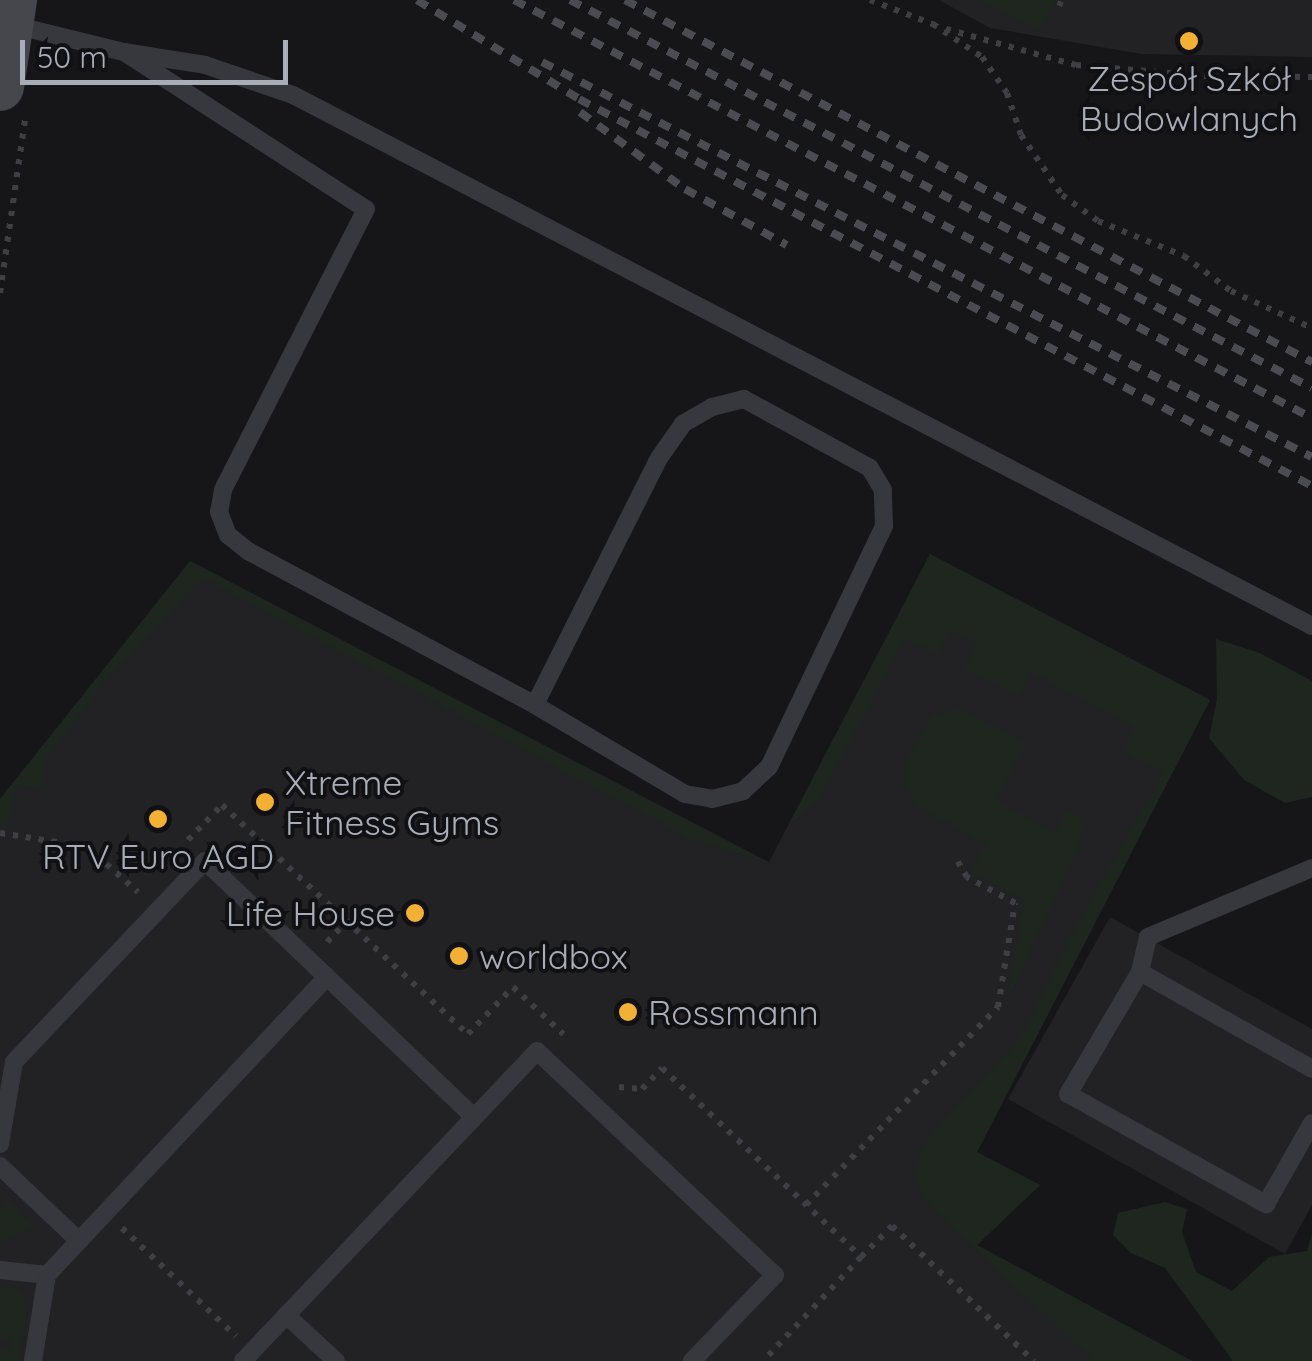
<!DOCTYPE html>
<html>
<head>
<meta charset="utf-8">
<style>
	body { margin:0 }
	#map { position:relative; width:1312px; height:1361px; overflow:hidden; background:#161618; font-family:Quicksand,sans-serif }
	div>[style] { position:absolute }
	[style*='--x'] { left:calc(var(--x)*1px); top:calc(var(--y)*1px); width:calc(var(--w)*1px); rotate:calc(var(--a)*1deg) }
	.built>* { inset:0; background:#222225 }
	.green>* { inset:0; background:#1e261f }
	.path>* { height:6px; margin-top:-3px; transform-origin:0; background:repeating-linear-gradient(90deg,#3d3f44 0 5px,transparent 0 13px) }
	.lane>* { height:18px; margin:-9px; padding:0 9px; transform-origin:9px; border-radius:9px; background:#37383d }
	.rail>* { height:8px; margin-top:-4px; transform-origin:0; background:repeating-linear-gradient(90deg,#4a4c52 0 12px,transparent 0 22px) }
	.path-bridge>* { height:6px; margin-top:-3px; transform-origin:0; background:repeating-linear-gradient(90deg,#3d3f44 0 5px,transparent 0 13px) }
	.secondary-bridge>* { height:48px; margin:-24px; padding:0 24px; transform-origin:24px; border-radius:24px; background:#45474d }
	.dots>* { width:28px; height:28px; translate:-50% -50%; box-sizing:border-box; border:5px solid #111113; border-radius:50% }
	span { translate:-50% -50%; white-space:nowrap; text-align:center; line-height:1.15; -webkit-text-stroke:8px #111113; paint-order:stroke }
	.poi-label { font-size:35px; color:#a8adb8 }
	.left { translate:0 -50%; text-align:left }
	.right { translate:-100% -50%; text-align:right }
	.scale { position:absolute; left:20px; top:40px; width:268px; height:45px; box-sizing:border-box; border:5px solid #a8adb8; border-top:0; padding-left:12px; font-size:30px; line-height:35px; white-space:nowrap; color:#a8adb8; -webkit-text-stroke:8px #111113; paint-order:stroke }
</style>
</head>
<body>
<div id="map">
	<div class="built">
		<i style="clip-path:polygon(939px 0,1312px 0,1312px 57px,1142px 54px,990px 28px)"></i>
		<i style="clip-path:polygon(930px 554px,1210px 700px,977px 1152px,1040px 1185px,977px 1245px,1192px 1361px,0 1361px,0 799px,190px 561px,769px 862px)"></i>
		<i style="clip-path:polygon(1110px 917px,1312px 1029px,1312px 1205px,1285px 1254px,1008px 1099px)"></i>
	</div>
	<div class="green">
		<i style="clip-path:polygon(979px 0,1056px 0,1040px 31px)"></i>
		<i style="clip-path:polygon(930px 554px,1210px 700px,977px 1152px,1040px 1185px,977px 1245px,1192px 1361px,1094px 1361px,929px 1205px,915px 1178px,921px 1146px,1020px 1039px,1072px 934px,1163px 773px,1122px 751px,1135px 727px,1032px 673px,1019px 696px,964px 668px,977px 644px,951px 631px,938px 654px,905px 638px,820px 798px,789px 824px)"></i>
		<i style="clip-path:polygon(190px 561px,769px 863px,691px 839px,203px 578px,113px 671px,47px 757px,42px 789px,16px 785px,8px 827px,0 826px,0 799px)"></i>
		<i style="clip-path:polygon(1216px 639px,1260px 653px,1312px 681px,1312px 797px,1285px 803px,1244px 780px,1209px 738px,1217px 699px)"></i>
		<i style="clip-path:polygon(959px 708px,1026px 743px,996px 801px,1055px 832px,1068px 809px,1085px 823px,1078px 849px,1006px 1003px,1024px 900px,971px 873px,986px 844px,918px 807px,906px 789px,904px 766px,931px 717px)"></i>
		<i style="clip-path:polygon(9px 1201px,35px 1228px,0 1241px,0 1210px)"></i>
		<i style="clip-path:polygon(1165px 1202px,1187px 1209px,1182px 1232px,1196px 1272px,1232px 1291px,1269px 1257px,1307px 1251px,1312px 1234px,1312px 1361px,1233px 1361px,1165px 1268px,1131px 1253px,1113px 1235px,1118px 1213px)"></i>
		<i style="clip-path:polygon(13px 1285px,27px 1301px,21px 1361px,0 1361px,0 1348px,9px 1349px,10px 1340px,0 1338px,0 1287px)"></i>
	</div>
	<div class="path">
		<i style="--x:870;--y:0;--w:70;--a:21"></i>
		<i style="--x:1059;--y:6;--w:7;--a:-63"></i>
		<i style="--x:933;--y:24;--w:59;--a:34"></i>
		<i style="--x:982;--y:57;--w:44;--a:55.2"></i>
		<i style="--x:1007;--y:93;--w:44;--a:71.6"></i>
		<i style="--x:1021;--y:135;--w:73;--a:55.7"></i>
		<i style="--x:1062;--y:195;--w:44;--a:35.8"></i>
		<i style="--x:1098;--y:221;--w:93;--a:22.1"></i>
		<i style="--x:1184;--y:256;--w:59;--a:36.7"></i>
		<i style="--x:1231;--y:291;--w:89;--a:24.6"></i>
		<i style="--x:946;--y:29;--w:135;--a:15.5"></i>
		<i style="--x:1076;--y:65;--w:128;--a:4.9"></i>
		<i style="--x:1204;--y:76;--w:108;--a:0.5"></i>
		<i style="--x:0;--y:833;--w:88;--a:9.1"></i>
		<i style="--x:87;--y:847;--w:68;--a:41.4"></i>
		<i style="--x:188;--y:840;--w:49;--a:-45.8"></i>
		<i style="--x:222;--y:805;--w:336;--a:43"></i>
		<i style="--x:468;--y:1034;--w:65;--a:-46.2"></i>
		<i style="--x:513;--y:987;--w:69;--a:43.2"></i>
		<i style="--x:327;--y:942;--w:29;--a:-46"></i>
		<i style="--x:619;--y:1087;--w:23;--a:5"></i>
		<i style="--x:642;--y:1089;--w:29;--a:-46"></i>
		<i style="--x:662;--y:1068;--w:274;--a:43.5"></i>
		<i style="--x:861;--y:1257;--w:143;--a:133.3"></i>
		<i style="--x:806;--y:1205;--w:276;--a:-45.9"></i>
		<i style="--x:998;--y:1007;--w:105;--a:-80.7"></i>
		<i style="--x:1015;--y:903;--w:55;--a:-151.6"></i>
		<i style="--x:967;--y:877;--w:21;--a:-121"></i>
		<i style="--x:122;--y:1228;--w:157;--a:43.5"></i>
		<i style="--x:861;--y:1257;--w:44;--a:-45"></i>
		<i style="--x:892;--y:1226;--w:196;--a:43.6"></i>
	</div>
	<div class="lane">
		<i style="--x:10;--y:24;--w:117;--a:13.8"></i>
		<i style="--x:124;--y:52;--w:82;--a:9.1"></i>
		<i style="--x:205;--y:65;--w:93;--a:18.8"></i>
		<i style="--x:293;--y:95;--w:1149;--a:27.52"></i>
		<i style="--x:124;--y:52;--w:288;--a:33"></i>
		<i style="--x:366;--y:209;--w:315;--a:117"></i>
		<i style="--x:223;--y:490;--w:22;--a:100"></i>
		<i style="--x:219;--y:512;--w:25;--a:69"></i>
		<i style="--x:228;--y:535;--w:26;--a:39"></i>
		<i style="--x:248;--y:551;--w:326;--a:28.2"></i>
		<i style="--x:535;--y:705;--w:174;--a:30.7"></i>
		<i style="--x:685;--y:794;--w:27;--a:10"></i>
		<i style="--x:712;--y:799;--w:32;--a:-14"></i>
		<i style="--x:743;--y:791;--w:35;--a:-43"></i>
		<i style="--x:769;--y:767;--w:267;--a:-64.5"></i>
		<i style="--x:884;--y:526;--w:36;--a:-92"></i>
		<i style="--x:883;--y:490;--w:26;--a:-121"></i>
		<i style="--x:870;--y:468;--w:144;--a:-151.3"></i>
		<i style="--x:744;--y:399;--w:33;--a:166"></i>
		<i style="--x:712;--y:407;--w:34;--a:150"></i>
		<i style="--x:683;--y:424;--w:42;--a:125.2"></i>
		<i style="--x:659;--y:458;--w:276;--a:116.7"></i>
		<i style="--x:1312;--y:868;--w:178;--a:157.2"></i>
		<i style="--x:1148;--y:937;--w:36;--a:103"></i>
		<i style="--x:1140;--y:972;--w:142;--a:120.5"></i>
		<i style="--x:1068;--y:1094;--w:227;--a:29.1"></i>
		<i style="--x:1266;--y:1204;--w:93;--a:-60.4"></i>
		<i style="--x:1140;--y:972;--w:197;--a:29.4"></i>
		<i style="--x:0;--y:1144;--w:83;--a:-80.3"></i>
		<i style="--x:14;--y:1062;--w:277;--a:-46.5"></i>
		<i style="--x:205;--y:861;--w:371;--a:43.6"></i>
		<i style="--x:0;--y:1166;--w:109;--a:43.5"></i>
		<i style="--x:0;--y:1270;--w:47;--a:6.1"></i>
		<i style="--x:286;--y:1315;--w:68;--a:42.6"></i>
		<i style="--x:33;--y:1361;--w:87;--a:-80.8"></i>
		<i style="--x:47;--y:1275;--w:409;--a:-46.8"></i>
		<i style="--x:243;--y:1361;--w:427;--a:-46.5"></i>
		<i style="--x:537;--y:1051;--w:327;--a:43.3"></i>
		<i style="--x:775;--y:1275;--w:120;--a:134"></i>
	</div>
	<div class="rail">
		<i style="--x:417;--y:0;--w:190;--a:31.4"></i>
		<i style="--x:579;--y:99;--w:829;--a:27.83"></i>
		<i style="--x:514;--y:0;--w:901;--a:27.65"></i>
		<i style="--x:570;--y:0;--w:837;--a:27.61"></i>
		<i style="--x:625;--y:0;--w:777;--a:27.79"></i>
		<i style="--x:542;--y:62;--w:865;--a:27.16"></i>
		<i style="--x:580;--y:112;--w:130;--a:36.3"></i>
		<i style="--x:685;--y:189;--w:116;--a:28.8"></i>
	</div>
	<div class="path-bridge">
		<i style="--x:0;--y:293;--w:175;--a:-81.8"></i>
	</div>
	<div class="secondary-bridge">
		<i style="--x:0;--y:87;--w:88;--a:-81.5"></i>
	</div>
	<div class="dots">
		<i style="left:1189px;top:41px;background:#f2b134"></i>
		<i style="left:265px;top:802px;background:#f2b134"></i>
		<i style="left:158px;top:819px;background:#f2b134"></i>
		<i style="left:415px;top:913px;background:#f2b134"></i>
		<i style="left:459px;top:956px;background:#f2b134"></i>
		<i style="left:628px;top:1012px;background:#f2b134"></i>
	</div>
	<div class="poi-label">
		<span style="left:1189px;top:98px">Zespół Szkół<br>Budowlanych</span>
		<span class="left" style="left:285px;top:802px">Xtreme<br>Fitness Gyms</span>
		<span style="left:158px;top:856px">RTV Euro AGD</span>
		<span class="right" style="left:395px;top:913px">Life House</span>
		<span class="left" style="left:479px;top:956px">worldbox</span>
		<span class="left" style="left:648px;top:1012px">Rossmann</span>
	</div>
	<div class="scale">50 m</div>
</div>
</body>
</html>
